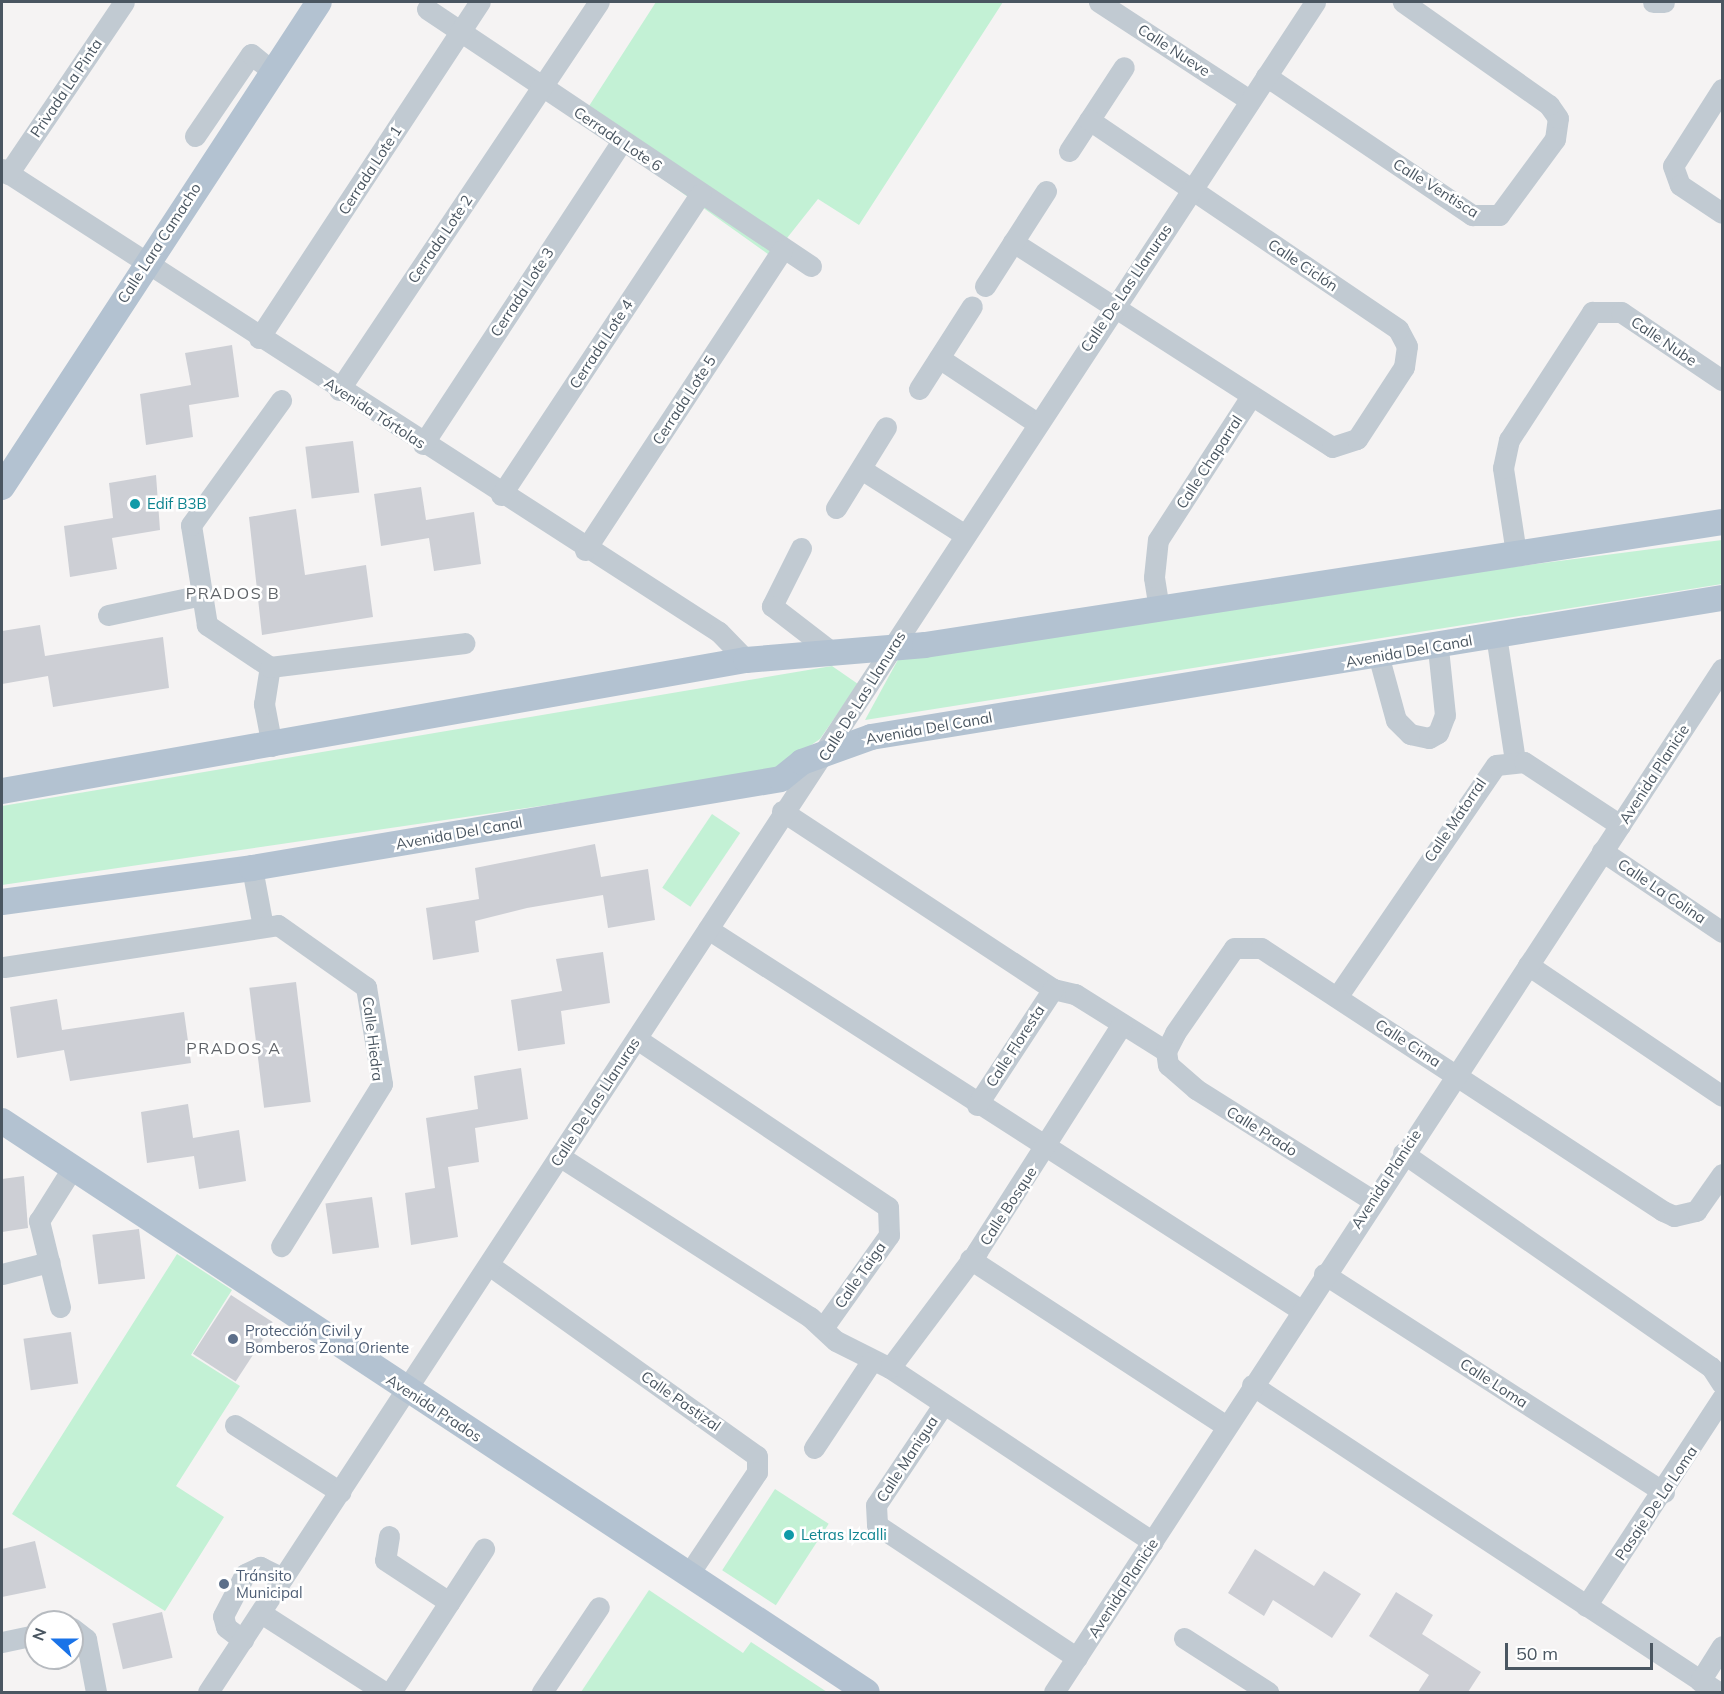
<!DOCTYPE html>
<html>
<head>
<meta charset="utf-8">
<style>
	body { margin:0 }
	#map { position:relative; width:1724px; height:1694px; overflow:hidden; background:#f5f3f3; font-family:Mulish,sans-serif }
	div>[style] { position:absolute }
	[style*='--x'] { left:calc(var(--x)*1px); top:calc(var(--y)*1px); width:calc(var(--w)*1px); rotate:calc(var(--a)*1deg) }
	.green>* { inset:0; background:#c3f1d5; transform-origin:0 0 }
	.building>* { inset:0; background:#cdcfd5; transform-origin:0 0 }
	.minor>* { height:21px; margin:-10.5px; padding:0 10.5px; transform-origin:10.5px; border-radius:10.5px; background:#c1cad2 }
	.major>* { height:26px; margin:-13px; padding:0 13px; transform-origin:13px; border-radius:13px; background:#b3c2d1 }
	.dots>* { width:16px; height:16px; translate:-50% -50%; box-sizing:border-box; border:3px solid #fff; border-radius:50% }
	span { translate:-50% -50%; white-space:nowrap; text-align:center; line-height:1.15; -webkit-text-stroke:5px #fff; paint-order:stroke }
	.street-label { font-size:15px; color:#4a5661 }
	.culture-label { font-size:15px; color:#0d838f }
	.left { translate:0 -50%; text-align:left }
	.service-label { font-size:15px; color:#4e5e75 }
	.neighbourhood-label { font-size:16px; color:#5f6368; letter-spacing:1.5px }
	.frame { position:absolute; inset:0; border:3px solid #4a5661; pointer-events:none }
	.north { position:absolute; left:24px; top:1610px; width:60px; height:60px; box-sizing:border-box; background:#fff; border:2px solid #b7bbc0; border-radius:50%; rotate:291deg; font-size:16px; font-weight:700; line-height:24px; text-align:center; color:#4a5661 }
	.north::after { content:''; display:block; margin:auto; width:21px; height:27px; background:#1a73e8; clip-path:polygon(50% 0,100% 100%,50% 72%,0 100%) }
	.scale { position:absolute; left:1505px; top:1643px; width:148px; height:27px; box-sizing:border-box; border:3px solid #4a5661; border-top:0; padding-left:8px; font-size:18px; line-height:21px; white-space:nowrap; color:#4a5661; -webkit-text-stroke:4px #fff; paint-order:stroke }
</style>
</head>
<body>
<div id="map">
	<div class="green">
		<i style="clip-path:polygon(656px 2px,1003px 2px,859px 225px,818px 199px,772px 257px,580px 120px)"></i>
		<i style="clip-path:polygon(1722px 540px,1722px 584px,865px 720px,906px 645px)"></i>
		<i style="clip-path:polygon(832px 666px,858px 684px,820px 739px,772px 772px,2px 885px,2px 806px)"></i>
		<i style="left:712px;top:814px;width:34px;height:89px;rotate:34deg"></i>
		<i style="clip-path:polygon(177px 1254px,232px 1290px,191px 1355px,240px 1386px,176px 1486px,224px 1517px,165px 1611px,12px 1514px)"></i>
		<i style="left:775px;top:1489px;width:64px;height:97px;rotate:33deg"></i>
		<i style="clip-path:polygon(649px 1590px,743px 1653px,751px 1642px,827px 1692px,581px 1692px)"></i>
	</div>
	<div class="building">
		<i style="clip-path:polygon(232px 345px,239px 397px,189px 405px,193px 437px,146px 445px,140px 394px,191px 385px,185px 353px)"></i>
		<i style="left:353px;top:441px;width:52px;height:48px;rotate:83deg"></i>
		<i style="clip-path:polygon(156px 475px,160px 530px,112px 538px,117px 569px,70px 577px,64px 526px,113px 518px,109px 483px)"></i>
		<i style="clip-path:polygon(421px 487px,426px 520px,474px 512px,481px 564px,434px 571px,429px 538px,381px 546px,374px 494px)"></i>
		<i style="clip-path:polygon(296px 509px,305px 575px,366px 565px,373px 617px,262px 635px,249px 517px)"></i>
		<i style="clip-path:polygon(40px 625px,45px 656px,163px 637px,169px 688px,53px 707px,48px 676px,2px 684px,2px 631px)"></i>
		<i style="clip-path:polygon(595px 844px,601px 877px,648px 869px,655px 920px,608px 928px,603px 895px,527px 908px,475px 921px,479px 952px,433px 960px,426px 908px,479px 899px,475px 868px)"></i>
		<i style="clip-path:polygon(603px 952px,610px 1003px,561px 1011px,565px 1044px,518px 1051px,511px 1000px,562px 991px,556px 959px)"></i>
		<i style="left:296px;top:982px;width:121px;height:47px;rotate:83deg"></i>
		<i style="clip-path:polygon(57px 999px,62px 1030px,184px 1012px,191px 1063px,70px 1081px,64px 1050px,17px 1058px,10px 1007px)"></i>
		<i style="clip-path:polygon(521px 1068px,528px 1119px,475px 1128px,479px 1162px,448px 1167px,458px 1237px,411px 1245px,405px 1193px,435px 1188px,426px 1118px,478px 1109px,474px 1076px)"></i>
		<i style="clip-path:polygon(188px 1104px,193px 1138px,239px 1130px,246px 1181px,199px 1189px,194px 1156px,147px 1163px,141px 1112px)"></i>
		<i style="clip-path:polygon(24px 1176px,28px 1228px,2px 1232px,2px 1179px)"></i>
		<i style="left:372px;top:1197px;width:51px;height:47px;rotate:82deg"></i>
		<i style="left:139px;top:1229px;width:50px;height:47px;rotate:83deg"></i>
		<i style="left:231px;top:1295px;width:51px;height:70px;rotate:33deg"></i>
		<i style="left:71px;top:1332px;width:52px;height:48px;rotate:82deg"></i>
		<i style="clip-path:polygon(35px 1541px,46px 1588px,2px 1597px,2px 1549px)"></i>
		<i style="clip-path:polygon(1255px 1549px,1314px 1586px,1324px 1571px,1361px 1594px,1332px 1638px,1273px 1600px,1264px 1616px,1228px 1593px)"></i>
		<i style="clip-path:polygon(1396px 1592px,1433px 1615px,1422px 1634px,1481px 1672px,1468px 1692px,1418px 1692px,1429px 1675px,1369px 1636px)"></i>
		<i style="left:162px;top:1612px;width:47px;height:51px;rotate:77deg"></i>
	</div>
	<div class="minor">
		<i style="--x:1099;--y:2;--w:178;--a:33.1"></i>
		<i style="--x:1653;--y:2;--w:11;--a:0"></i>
		<i style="--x:427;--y:9;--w:462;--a:33.8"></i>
		<i style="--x:1266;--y:76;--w:249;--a:34"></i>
		<i style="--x:1472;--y:215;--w:27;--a:0"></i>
		<i style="--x:1499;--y:215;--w:94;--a:-53.6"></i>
		<i style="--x:1555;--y:139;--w:21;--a:-82"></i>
		<i style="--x:1558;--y:118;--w:16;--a:-125"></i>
		<i style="--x:1549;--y:105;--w:179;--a:-144.8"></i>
		<i style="--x:1722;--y:89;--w:91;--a:122.5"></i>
		<i style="--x:1673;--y:166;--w:20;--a:70"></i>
		<i style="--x:1680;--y:185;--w:50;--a:33.7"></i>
		<i style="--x:195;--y:136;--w:99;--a:-55.7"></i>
		<i style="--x:251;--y:54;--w:28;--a:39"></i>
		<i style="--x:1069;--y:151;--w:100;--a:-56.8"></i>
		<i style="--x:2;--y:169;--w:853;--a:32.85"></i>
		<i style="--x:719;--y:632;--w:39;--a:46"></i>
		<i style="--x:8;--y:174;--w:207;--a:-56"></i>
		<i style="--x:1013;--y:242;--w:379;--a:32.7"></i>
		<i style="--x:1332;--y:447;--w:26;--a:-18"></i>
		<i style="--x:1357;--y:439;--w:86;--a:-56.9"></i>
		<i style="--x:1404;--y:367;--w:21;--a:-82"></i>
		<i style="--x:1407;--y:346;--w:19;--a:-118"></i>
		<i style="--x:1398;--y:329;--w:373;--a:-145.9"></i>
		<i style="--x:985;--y:286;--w:113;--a:-57.3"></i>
		<i style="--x:259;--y:338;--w:402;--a:-56.7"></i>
		<i style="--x:939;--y:358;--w:118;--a:33.6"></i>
		<i style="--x:919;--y:389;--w:98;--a:-57.4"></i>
		<i style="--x:339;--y:390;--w:467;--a:-56.2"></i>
		<i style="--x:423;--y:444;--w:363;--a:-56.7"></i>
		<i style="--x:861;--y:469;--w:123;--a:32.4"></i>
		<i style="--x:501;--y:495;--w:361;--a:-56.5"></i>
		<i style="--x:836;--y:508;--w:95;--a:-58.3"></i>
		<i style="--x:801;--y:548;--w:65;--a:116.6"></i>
		<i style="--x:772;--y:606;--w:77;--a:37.6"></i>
		<i style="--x:585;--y:550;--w:359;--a:-56.7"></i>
		<i style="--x:1516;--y:553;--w:86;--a:-98.7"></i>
		<i style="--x:1503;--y:468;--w:29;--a:-78"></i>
		<i style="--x:1509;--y:440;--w:153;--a:-57"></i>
		<i style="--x:1592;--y:312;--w:29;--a:0"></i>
		<i style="--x:1621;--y:312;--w:122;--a:34"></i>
		<i style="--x:1159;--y:609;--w:32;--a:-99"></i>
		<i style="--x:1154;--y:577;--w:37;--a:-84"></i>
		<i style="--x:1158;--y:540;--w:169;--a:-57.1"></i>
		<i style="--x:108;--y:615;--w:96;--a:-12"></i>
		<i style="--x:1496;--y:635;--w:126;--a:81.4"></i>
		<i style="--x:1379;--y:658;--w:64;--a:74.7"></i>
		<i style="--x:1396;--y:720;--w:20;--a:45"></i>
		<i style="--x:1410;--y:734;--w:19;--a:12"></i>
		<i style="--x:1429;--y:738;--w:10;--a:-29"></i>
		<i style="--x:1438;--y:733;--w:19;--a:-69"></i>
		<i style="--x:1445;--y:715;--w:67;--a:-96"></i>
		<i style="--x:270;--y:667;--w:76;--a:-146.3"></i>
		<i style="--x:207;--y:625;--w:101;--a:-99.1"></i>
		<i style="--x:191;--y:525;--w:154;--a:-54.2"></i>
		<i style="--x:272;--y:746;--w:43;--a:-100.8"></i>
		<i style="--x:264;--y:704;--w:37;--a:-81"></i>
		<i style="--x:270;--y:667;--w:196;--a:-7"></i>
		<i style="--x:782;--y:811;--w:324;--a:33.3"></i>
		<i style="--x:1602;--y:851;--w:145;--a:34"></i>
		<i style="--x:252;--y:868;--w:60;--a:79.4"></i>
		<i style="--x:708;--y:929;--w:705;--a:32.72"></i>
		<i style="--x:1528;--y:965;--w:234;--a:34"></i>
		<i style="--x:4;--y:967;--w:277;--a:-8.7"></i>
		<i style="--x:278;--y:925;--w:108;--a:35.2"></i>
		<i style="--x:366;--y:987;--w:98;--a:80.6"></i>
		<i style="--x:382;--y:1084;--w:191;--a:121.9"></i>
		<i style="--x:1053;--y:989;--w:23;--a:13"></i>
		<i style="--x:1075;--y:994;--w:107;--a:32.1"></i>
		<i style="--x:1337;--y:997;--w:281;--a:-55.6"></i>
		<i style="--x:1496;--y:765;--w:28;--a:-6"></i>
		<i style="--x:1524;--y:762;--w:115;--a:33.3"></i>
		<i style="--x:1122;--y:1024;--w:270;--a:122.5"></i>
		<i style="--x:977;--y:1252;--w:145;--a:126.9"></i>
		<i style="--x:890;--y:1368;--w:315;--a:33.5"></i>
		<i style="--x:637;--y:1039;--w:302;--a:33.8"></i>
		<i style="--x:888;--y:1207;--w:28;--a:88"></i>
		<i style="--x:889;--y:1235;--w:114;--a:125.4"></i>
		<i style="--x:977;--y:1105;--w:139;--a:-56.8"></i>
		<i style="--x:1403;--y:1153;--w:375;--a:34.8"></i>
		<i style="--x:1711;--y:1367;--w:20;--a:57"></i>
		<i style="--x:559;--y:1156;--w:298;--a:32.7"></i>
		<i style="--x:810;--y:1317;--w:35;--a:43"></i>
		<i style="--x:836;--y:1341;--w:60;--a:26.6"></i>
		<i style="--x:1372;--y:1200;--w:208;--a:-147.8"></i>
		<i style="--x:1196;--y:1089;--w:37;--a:-139"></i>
		<i style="--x:1168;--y:1065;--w:14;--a:-98"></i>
		<i style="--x:1166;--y:1051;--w:20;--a:-63"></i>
		<i style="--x:1175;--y:1033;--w:103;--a:-55.2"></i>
		<i style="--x:1234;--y:948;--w:27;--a:0"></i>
		<i style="--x:1261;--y:948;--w:480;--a:33.2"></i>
		<i style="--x:1663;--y:1211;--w:12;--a:24"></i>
		<i style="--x:1674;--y:1216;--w:23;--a:-13"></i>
		<i style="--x:1696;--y:1211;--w:45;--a:-54.9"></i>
		<i style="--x:970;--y:1259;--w:306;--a:33.1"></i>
		<i style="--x:489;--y:1265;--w:329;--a:35.5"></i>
		<i style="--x:757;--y:1456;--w:16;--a:90"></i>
		<i style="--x:757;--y:1472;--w:124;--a:123.8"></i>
		<i style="--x:2;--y:1274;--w:49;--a:-14.3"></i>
		<i style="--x:1324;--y:1274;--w:404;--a:32.7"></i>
		<i style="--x:60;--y:1307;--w:89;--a:-103.7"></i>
		<i style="--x:39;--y:1221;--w:64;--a:-57.8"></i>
		<i style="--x:1252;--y:1385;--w:558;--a:33.38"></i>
		<i style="--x:943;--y:1405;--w:120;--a:123.8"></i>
		<i style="--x:876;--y:1505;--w:20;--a:87"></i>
		<i style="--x:877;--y:1525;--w:240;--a:33.6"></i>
		<i style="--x:235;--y:1425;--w:125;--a:32.5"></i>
		<i style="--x:814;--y:1448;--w:103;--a:-56.5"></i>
		<i style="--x:389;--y:1536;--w:24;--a:99"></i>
		<i style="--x:385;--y:1560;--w:77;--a:33.3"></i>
		<i style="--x:1586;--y:1606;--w:249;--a:-56.8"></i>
		<i style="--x:261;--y:1613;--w:146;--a:32.7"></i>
		<i style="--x:72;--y:1628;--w:18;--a:38"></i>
		<i style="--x:86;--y:1639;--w:54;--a:79.3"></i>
		<i style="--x:1184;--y:1638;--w:100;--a:32.7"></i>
		<i style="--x:243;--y:1640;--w:21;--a:-143"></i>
		<i style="--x:226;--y:1627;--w:11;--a:-105"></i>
		<i style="--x:223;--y:1616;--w:47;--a:-62.4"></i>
		<i style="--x:245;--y:1574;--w:17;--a:-25"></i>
		<i style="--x:260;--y:1567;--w:25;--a:26"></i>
		<i style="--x:2;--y:1642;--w:35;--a:-12"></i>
		<i style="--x:1700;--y:1681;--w:41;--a:-57.8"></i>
		<i style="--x:208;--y:1692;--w:2020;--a:-56.77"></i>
		<i style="--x:391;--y:1692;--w:171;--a:-57"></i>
		<i style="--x:542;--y:1692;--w:102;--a:-56.2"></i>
		<i style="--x:1054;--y:1692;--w:1222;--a:-56.86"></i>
	</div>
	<div class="major">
		<i style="--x:2;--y:487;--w:579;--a:-56.83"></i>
		<i style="--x:2;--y:791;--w:755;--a:-9.99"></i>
		<i style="--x:746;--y:660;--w:180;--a:-4.8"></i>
		<i style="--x:925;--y:645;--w:806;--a:-8.77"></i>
		<i style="--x:2;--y:902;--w:252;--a:-7.7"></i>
		<i style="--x:252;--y:868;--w:536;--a:-9.55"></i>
		<i style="--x:781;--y:779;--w:27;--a:-39"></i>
		<i style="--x:802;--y:762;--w:73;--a:-19.9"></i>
		<i style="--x:871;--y:737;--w:862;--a:-9.28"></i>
		<i style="--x:2;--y:1121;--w:1036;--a:33.43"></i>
	</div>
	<div class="dots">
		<i style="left:135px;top:504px;background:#0f9aa8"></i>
		<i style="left:233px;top:1339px;background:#5c6f8a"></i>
		<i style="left:789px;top:1535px;background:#0f9aa8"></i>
		<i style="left:224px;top:1584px;background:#5c6f8a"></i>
	</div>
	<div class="street-label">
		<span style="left:1174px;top:50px;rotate:33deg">Calle Nueve</span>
		<span style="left:66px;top:88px;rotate:-56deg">Privada La Pinta</span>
		<span style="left:618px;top:139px;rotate:34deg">Cerrada Lote 6</span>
		<span style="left:370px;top:170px;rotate:-57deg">Cerrada Lote 1</span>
		<span style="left:1436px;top:188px;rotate:32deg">Calle Ventisca</span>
		<span style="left:440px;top:239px;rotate:-56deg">Cerrada Lote 2</span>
		<span style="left:159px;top:243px;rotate:-57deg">Calle Lara Camacho</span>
		<span style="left:1303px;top:265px;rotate:34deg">Calle Ciclón</span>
		<span style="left:1126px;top:288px;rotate:-56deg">Calle De Las Llanuras</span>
		<span style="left:522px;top:292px;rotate:-57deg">Cerrada Lote 3</span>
		<span style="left:1664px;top:341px;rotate:34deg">Calle Nube</span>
		<span style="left:601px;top:344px;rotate:-57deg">Cerrada Lote 4</span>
		<span style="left:684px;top:400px;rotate:-57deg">Cerrada Lote 5</span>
		<span style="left:375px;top:413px;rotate:33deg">Avenida Tórtolas</span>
		<span style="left:1209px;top:462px;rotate:-57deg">Calle Chaparral</span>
		<span style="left:1409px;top:651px;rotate:-10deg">Avenida Del Canal</span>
		<span style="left:862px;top:696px;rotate:-58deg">Calle De Las Llanuras</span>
		<span style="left:929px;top:728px;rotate:-10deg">Avenida Del Canal</span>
		<span style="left:1654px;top:774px;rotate:-57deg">Avenida Planicie</span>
		<span style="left:1455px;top:820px;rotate:-56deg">Calle Matorral</span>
		<span style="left:459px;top:833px;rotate:-10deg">Avenida Del Canal</span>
		<span style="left:1662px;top:891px;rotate:34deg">Calle La Colina</span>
		<span style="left:373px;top:1039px;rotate:83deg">Calle Hiedra</span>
		<span style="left:1408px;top:1043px;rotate:33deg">Calle Cima</span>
		<span style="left:1015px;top:1046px;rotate:-57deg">Calle Floresta</span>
		<span style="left:595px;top:1102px;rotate:-57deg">Calle De Las Llanuras</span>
		<span style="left:1262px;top:1131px;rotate:32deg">Calle Prado</span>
		<span style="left:1386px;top:1179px;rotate:-57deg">Avenida Planicie</span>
		<span style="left:1008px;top:1206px;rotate:-57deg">Calle Bosque</span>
		<span style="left:860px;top:1275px;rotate:-55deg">Calle Taiga</span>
		<span style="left:1494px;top:1383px;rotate:33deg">Calle Loma</span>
		<span style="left:681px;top:1401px;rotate:35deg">Calle Pastizal</span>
		<span style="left:434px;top:1408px;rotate:33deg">Avenida Prados</span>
		<span style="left:907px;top:1459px;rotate:-57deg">Calle Manigua</span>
		<span style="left:1656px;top:1503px;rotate:-56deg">Pasaje De La Loma</span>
		<span style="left:1123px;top:1588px;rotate:-57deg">Avenida Planicie</span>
	</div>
	<div class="culture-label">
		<span class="left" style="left:147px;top:504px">Edif B3B</span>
		<span class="left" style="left:801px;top:1535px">Letras Izcalli</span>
	</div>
	<div class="service-label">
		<span class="left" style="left:245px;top:1339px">Protección Civil y<br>Bomberos Zona Oriente</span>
		<span class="left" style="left:236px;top:1584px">Tránsito<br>Municipal</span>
	</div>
	<div class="neighbourhood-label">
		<span style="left:233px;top:593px">PRADOS B</span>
		<span style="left:234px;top:1048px">PRADOS A</span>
	</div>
	<div class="frame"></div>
	<div class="north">N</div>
	<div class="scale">50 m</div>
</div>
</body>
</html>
